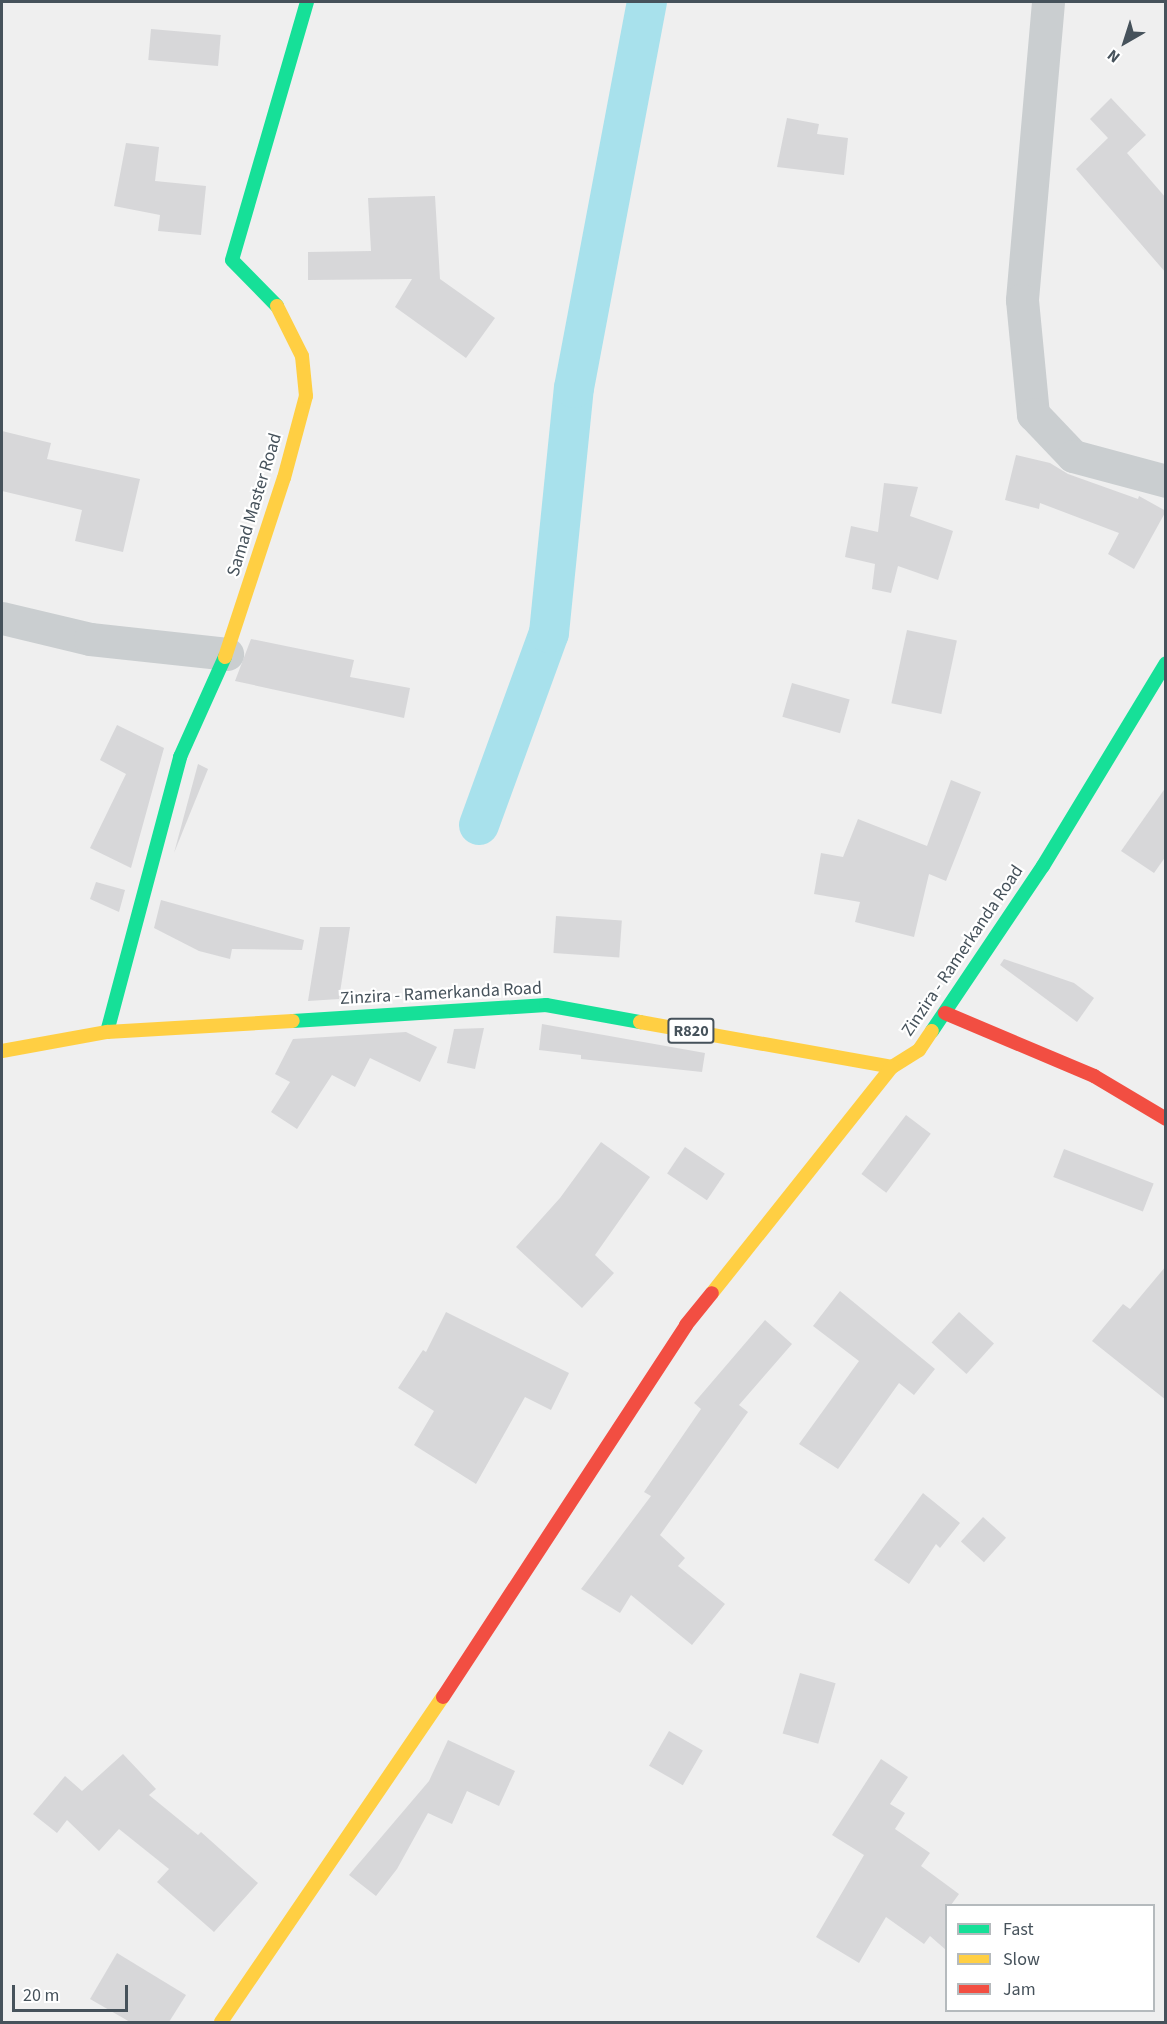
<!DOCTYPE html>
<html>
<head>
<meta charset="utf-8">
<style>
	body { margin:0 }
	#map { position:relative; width:1167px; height:2024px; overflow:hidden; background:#efefef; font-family:"Source Sans 3",sans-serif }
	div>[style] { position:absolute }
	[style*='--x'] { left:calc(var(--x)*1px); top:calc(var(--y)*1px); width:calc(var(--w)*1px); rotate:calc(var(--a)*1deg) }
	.canal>* { height:40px; margin:-20px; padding:0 20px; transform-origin:20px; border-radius:20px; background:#a8e1ec }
	.building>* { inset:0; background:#d7d7d9; transform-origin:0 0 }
	.street>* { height:33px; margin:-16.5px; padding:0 16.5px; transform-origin:16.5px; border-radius:16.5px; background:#caced0 }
	.fast>* { height:14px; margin:-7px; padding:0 7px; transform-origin:7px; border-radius:7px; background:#16e098 }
	.slow>* { height:14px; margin:-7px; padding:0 7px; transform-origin:7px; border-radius:7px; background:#ffcf43 }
	.jam>* { height:14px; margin:-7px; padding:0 7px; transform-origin:7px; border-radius:7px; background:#f24e42 }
	span { translate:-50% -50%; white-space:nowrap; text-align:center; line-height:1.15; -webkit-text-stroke:4.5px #fff; paint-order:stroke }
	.shield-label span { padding:2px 4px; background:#fff; border:2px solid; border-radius:4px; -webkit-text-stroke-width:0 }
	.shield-label { font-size:16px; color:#46525b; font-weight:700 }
	.street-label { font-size:18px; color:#46525b }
	.frame { position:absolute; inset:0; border:3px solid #46525b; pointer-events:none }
	.legend { position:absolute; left:945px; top:1904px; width:210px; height:108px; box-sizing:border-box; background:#fff; border:2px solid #b5babd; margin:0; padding:8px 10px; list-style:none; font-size:18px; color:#46525b }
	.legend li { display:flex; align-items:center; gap:12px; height:30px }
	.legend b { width:30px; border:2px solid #b5babd }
	.north { position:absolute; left:1095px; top:12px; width:60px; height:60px; -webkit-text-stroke:4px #fff; paint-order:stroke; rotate:219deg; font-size:16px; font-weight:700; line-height:24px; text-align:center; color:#46525b }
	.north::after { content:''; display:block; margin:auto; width:21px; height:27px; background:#46525b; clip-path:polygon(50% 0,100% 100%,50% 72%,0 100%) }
	.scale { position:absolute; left:12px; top:1985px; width:116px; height:27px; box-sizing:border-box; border:3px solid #46525b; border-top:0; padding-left:8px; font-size:18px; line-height:21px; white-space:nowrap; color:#46525b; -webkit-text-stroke:4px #fff; paint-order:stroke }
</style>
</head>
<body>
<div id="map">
	<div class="canal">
		<i style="--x:479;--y:825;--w:204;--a:-70"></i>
		<i style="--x:549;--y:633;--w:246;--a:-84.2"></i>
		<i style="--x:574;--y:388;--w:393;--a:-79.3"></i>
	</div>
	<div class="building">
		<i style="left:151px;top:29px;width:70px;height:31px;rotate:5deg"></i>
		<i style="clip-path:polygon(1111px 98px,1146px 135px,1127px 153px,1166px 198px,1166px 273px,1076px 169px,1108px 138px,1090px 119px)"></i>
		<i style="clip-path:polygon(787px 118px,819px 124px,817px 134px,848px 138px,844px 175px,777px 167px)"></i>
		<i style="clip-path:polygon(126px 143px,159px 147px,155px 181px,206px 186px,201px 235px,158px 231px,160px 215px,114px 206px)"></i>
		<i style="clip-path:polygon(435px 196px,440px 279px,495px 318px,466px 358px,395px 307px,412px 279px,308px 280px,308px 252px,371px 251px,368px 198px)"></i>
		<i style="clip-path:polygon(2px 431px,51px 443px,47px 459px,140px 479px,123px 552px,75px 541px,82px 510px,2px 491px)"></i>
		<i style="clip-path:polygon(1016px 455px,1050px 463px,1068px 474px,1138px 499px,1139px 496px,1166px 511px,1134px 569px,1108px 554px,1119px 533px,1040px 503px,1039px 509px,1005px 500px)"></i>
		<i style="clip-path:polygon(884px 483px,918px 487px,910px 516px,953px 531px,938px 580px,898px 566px,891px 593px,872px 589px,875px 564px,845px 557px,851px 526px,878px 532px)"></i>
		<i style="left:907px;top:630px;width:51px;height:75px;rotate:12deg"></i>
		<i style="clip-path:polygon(251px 639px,354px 660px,350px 677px,410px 688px,404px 718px,235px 681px)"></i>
		<i style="left:792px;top:683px;width:60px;height:35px;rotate:16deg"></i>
		<i style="clip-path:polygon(117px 725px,164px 748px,131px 868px,90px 848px,126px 774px,100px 760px)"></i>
		<i style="clip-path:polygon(198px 764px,208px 769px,174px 853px)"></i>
		<i style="clip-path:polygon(951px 780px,981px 792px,946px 881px,929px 874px,914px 937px,855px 922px,860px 902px,814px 894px,821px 853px,843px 857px,858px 819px,927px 846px)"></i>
		<i style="clip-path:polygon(1166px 787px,1166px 856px,1154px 873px,1121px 851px)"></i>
		<i style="clip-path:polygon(96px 882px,125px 890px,119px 912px,90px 899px)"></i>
		<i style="clip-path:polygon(161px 900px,304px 940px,302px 950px,232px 949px,230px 959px,199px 951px,154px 928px)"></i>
		<i style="left:556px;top:916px;width:66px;height:37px;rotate:4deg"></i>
		<i style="clip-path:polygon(320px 927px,350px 927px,339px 999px,308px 1001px)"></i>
		<i style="clip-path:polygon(1004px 959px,1074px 983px,1094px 998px,1077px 1022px,1000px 965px)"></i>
		<i style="clip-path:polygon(542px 1024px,705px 1053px,702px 1072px,581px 1059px,581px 1055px,539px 1050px)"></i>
		<i style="clip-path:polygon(484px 1028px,475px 1069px,447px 1063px,454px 1029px)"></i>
		<i style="clip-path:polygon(406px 1032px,437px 1047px,420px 1082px,370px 1058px,355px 1087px,332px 1075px,297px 1129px,271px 1112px,290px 1082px,275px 1074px,293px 1039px)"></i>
		<i style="left:906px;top:1115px;width:31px;height:74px;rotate:37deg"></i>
		<i style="clip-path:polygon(601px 1142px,650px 1177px,595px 1255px,614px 1273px,582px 1308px,516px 1247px,560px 1198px)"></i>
		<i style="left:685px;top:1147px;width:48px;height:32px;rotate:34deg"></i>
		<i style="left:1064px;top:1149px;width:96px;height:30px;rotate:21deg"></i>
		<i style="clip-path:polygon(1166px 1266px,1166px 1400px,1092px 1341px,1123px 1304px,1130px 1309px)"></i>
		<i style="clip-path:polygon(840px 1291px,935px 1369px,914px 1395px,899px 1383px,838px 1469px,799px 1444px,859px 1361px,813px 1326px)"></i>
		<i style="clip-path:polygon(446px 1312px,569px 1373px,551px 1410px,525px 1397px,476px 1484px,414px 1445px,434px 1411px,398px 1388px,423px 1350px,426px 1352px)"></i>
		<i style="left:959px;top:1312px;width:47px;height:41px;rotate:42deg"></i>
		<i style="clip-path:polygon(765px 1320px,792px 1344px,739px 1405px,748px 1412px,660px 1535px,685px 1558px,678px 1566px,725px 1604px,692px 1645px,631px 1595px,620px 1613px,581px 1589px,651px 1496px,644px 1492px,701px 1409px,694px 1403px)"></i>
		<i style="clip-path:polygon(923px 1493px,960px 1523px,940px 1548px,936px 1544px,909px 1584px,874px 1560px)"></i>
		<i style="left:983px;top:1517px;width:31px;height:33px;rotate:42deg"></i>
		<i style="left:800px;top:1673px;width:37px;height:63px;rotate:16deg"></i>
		<i style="left:669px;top:1731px;width:39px;height:40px;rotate:30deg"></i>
		<i style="clip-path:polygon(448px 1740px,515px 1771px,499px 1806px,467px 1791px,452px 1824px,428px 1813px,397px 1869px,376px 1896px,349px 1875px,429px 1781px)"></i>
		<i style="clip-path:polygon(123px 1754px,156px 1789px,149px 1795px,198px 1835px,201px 1832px,258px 1883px,214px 1932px,157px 1882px,169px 1869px,119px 1829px,99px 1851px,67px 1820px,57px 1833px,33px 1814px,65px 1776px,82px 1791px)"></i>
		<i style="clip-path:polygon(881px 1759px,908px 1777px,890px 1804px,905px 1813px,895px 1829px,930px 1853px,921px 1866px,959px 1894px,951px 1905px,946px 1905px,946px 1950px,930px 1936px,924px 1944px,886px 1917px,859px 1963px,816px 1937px,864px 1855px,832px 1835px)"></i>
		<i style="clip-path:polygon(117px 1953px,186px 1995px,169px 2022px,130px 2022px,90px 1999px)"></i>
	</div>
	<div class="street">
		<i style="--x:1048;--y:2;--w:299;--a:95"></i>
		<i style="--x:1022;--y:300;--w:115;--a:84.5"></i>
		<i style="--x:1033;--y:414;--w:58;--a:46.4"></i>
		<i style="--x:1073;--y:456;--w:96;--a:15"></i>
		<i style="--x:2;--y:618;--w:90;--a:13.4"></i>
		<i style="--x:90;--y:639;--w:138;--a:6.2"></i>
	</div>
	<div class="fast">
		<i style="--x:277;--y:306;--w:64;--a:-134.4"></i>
		<i style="--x:232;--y:260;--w:269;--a:-73.8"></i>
		<i style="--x:293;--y:1021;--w:254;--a:-3.6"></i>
		<i style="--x:546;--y:1005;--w:96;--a:10.3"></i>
		<i style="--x:932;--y:1031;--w:199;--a:-56.1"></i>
		<i style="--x:1043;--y:866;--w:237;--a:-58.8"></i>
		<i style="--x:107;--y:1032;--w:285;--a:-75.1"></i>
		<i style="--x:180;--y:757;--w:110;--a:-65.8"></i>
	</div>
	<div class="slow">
		<i style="--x:225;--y:657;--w:188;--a:-71.8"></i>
		<i style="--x:284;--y:478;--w:85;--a:-75"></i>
		<i style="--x:306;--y:396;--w:40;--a:-95.7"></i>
		<i style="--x:302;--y:356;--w:56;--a:-116.6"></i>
		<i style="--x:640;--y:1022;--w:256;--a:10.1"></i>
		<i style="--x:892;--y:1067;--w:32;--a:-32"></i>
		<i style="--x:919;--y:1050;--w:23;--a:-56"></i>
		<i style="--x:2;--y:1051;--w:107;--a:-10.3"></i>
		<i style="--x:107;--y:1032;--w:186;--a:-3.4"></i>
		<i style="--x:712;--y:1293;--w:289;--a:-51.5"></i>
		<i style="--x:221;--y:2022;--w:394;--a:-55.7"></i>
	</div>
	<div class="jam">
		<i style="--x:945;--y:1013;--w:162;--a:22.9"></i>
		<i style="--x:1094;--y:1076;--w:84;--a:30.8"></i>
		<i style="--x:443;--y:1697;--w:444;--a:-56.8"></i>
		<i style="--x:686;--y:1325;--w:41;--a:-50.9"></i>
	</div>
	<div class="shield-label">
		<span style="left:691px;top:1031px">R820</span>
	</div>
	<div class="street-label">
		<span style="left:255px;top:505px;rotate:-73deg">Samad Master Road</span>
		<span style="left:963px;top:951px;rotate:-56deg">Zinzira - Ramerkanda Road</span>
		<span style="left:441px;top:994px;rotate:-3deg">Zinzira - Ramerkanda Road</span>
	</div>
	<div class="frame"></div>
	<ul class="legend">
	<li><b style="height:8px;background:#16e098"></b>Fast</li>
	<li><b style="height:8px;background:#ffcf43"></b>Slow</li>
	<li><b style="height:8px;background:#f24e42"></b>Jam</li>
	</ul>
	<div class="north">N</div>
	<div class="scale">20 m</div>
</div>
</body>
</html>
